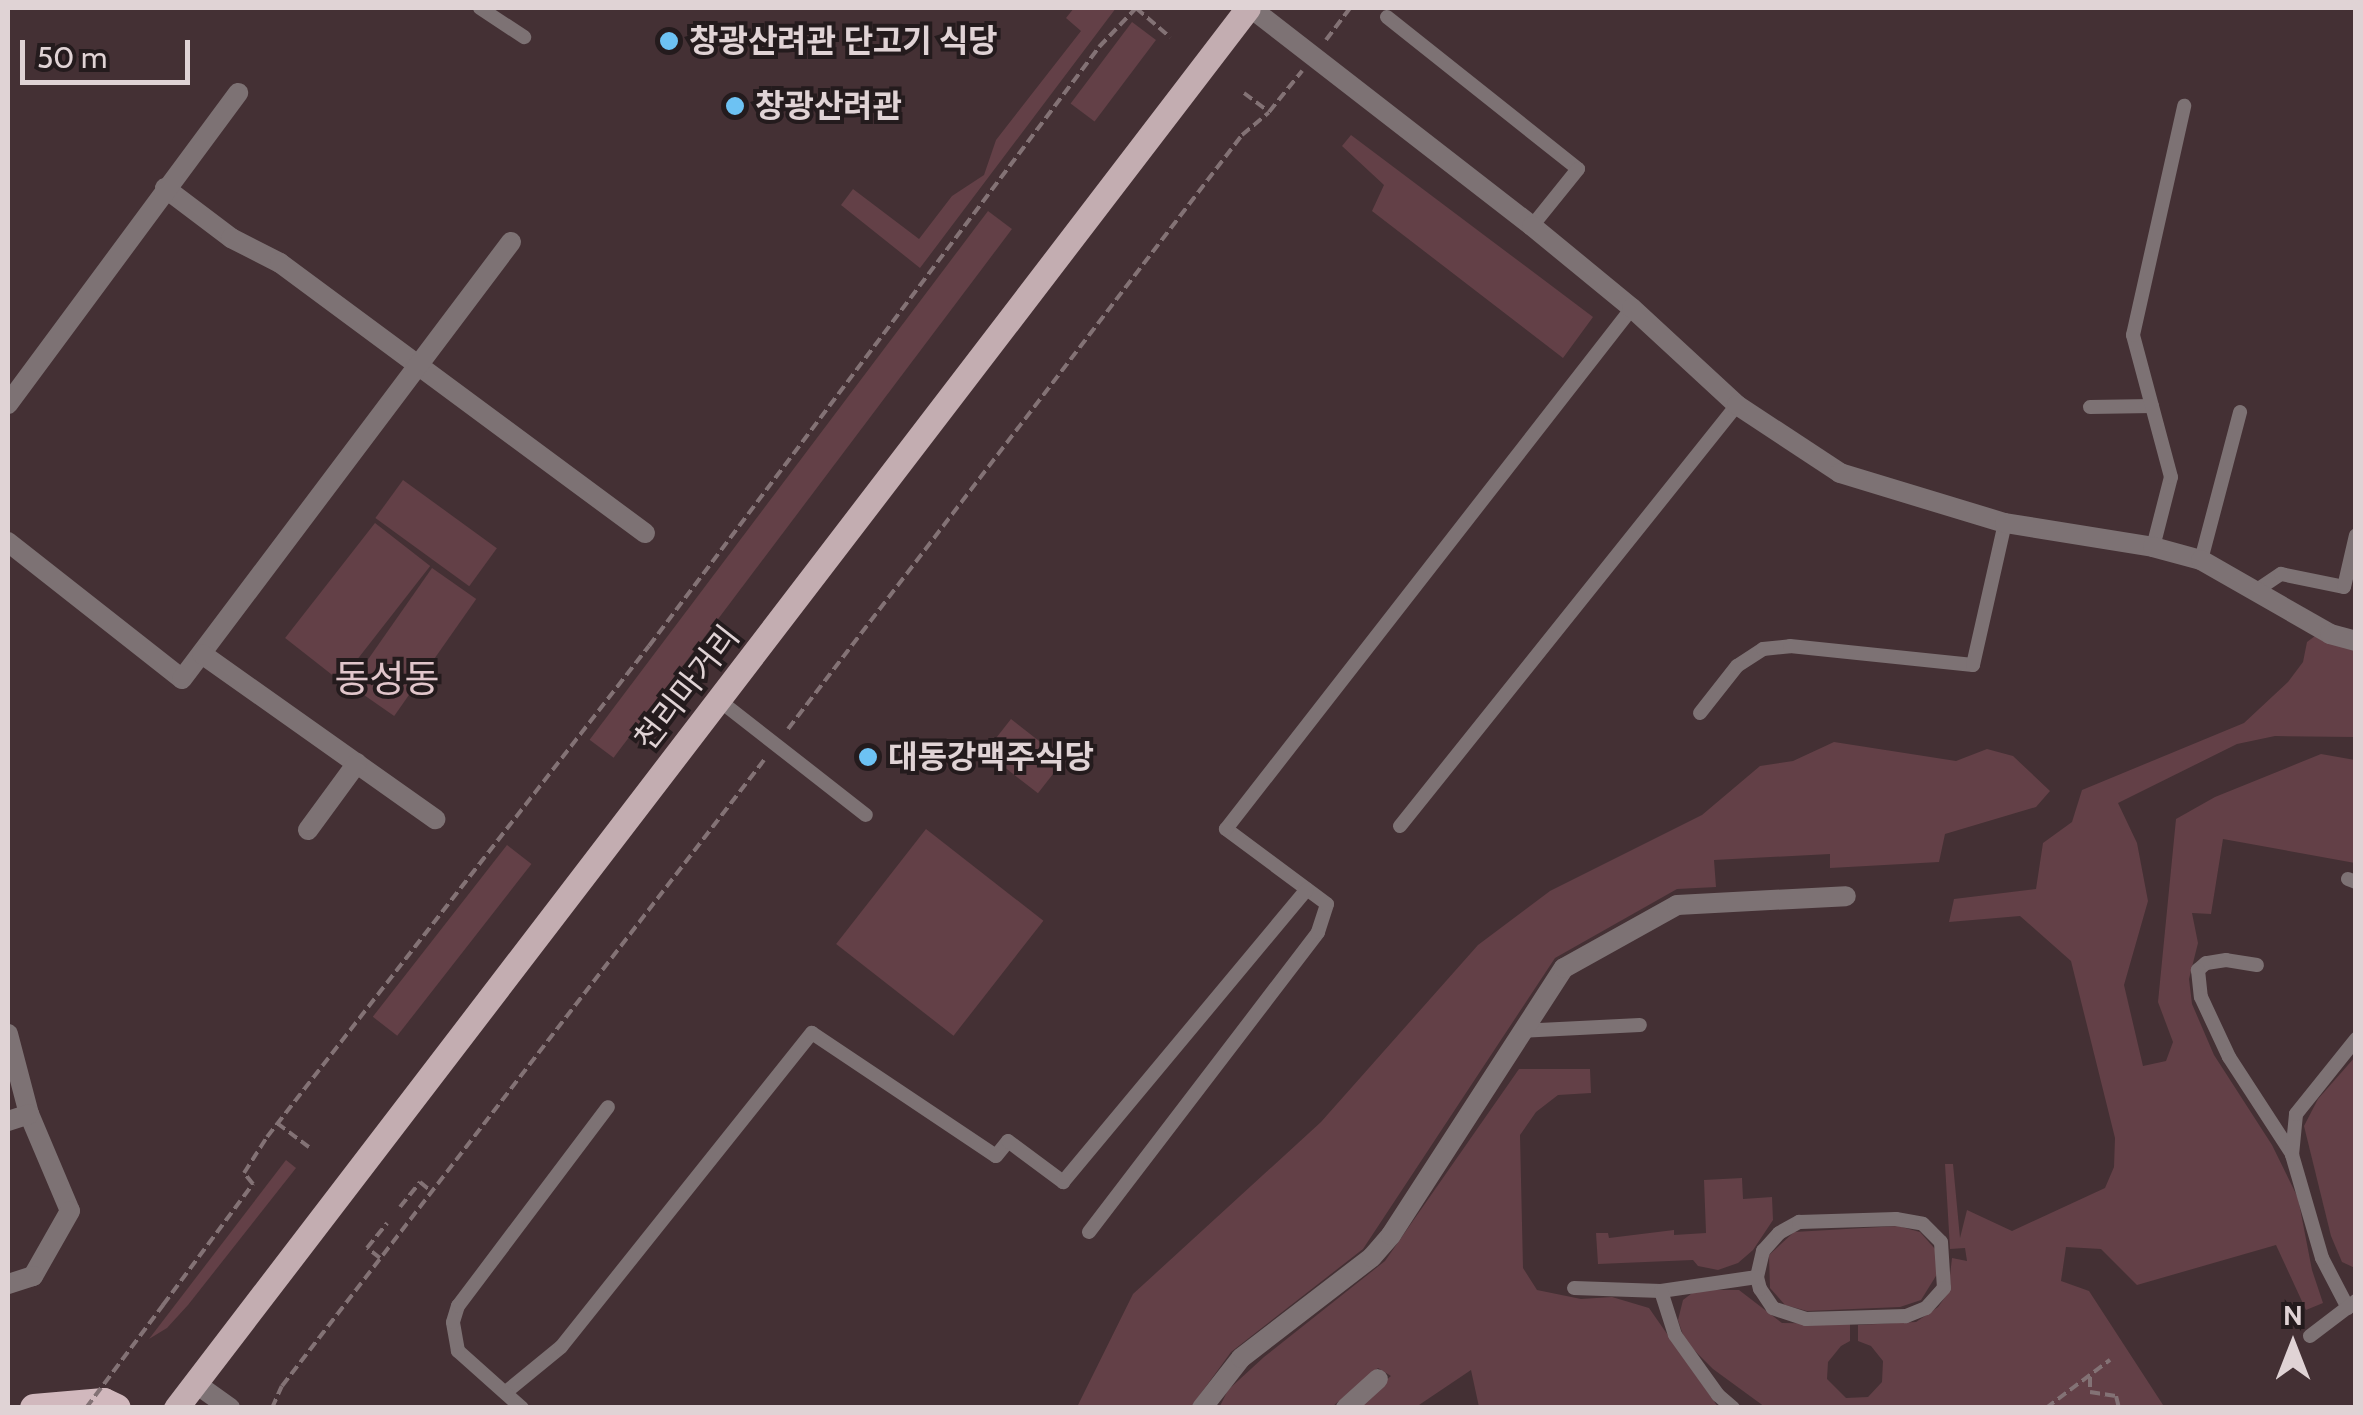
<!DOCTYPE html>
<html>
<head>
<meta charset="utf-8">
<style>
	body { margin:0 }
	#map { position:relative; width:2363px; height:1415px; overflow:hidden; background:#443034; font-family:Cabin,"Noto Sans KR",sans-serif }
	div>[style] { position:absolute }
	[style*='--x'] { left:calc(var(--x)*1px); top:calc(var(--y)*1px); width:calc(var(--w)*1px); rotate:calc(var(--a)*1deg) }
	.green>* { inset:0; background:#634047; transform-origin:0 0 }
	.path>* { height:4px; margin-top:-2px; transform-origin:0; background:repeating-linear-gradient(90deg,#837275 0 10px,transparent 0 15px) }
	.service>* { height:14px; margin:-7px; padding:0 7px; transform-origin:7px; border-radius:7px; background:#7d7274 }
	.minor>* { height:20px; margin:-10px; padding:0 10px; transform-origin:10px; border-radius:10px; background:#7d7274 }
	.primary>* { height:25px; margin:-12.5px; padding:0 12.5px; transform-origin:12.5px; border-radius:12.5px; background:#c3adb1 }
	.trunk>* { height:28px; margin:-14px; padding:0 14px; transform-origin:14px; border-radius:14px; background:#d1b8bd }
	.path-bridge>* { height:4px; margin-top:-2px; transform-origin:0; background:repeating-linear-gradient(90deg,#837275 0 10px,transparent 0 15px) }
	.dots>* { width:28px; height:28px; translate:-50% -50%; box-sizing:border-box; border:5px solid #241b1d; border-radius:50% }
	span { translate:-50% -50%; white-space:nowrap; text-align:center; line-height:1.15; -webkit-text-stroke:8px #241b1d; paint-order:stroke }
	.poi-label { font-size:32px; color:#e0d3d5; font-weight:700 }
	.left { translate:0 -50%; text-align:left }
	.street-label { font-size:32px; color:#e0d3d5 }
	.quarter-label { font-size:38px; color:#e1c6cb }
	.frame { position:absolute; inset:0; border:10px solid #e0d3d5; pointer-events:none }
	.north { position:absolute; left:2243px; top:1295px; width:100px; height:100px; -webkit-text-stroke:8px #241b1d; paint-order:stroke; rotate:0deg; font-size:28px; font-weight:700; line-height:40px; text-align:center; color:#e0d3d5 }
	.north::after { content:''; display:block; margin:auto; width:35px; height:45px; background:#e0d3d5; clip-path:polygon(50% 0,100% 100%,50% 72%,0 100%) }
	.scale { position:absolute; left:20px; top:40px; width:170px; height:45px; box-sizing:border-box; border:5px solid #e0d3d5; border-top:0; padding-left:12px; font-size:30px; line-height:35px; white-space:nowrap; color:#e0d3d5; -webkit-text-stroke:8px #241b1d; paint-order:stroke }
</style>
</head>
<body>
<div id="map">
	<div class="green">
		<i style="clip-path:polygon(1074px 8px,1116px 8px,920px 268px,841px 205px,853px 189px,919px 239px,952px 196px,984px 175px,996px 140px,1081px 31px,1066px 18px)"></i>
		<i style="left:1132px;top:22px;width:30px;height:102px;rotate:37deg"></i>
		<i style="clip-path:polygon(1351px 135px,1593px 317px,1563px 358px,1372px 211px,1384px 185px,1342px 146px)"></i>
		<i style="left:988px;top:211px;width:30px;height:662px;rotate:37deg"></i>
		<i style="left:403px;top:480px;width:116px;height:47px;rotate:36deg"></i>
		<i style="left:375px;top:523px;width:70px;height:146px;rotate:38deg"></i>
		<i style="left:432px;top:568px;width:54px;height:143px;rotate:35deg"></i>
		<i style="clip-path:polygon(2319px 633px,2355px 650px,2355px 737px,2275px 736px,2237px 744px,2118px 803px,2137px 843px,2148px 901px,2124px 985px,2143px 1066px,2166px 1061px,2173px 1042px,2158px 1002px,2176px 819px,2215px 797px,2321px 754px,2355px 760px,2355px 863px,2223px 839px,2211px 914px,2192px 913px,2198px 943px,2189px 979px,2192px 1004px,2214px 1055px,2272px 1145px,2298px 1198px,2312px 1270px,2323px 1303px,2306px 1310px,2276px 1245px,2137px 1285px,2101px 1249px,2066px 1247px,2061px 1281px,2089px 1291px,2165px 1408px,1765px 1407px,1713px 1369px,1685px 1341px,1678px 1320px,1683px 1300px,1696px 1290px,1739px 1290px,1782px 1323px,1850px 1324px,1850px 1341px,1841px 1346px,1828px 1362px,1827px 1379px,1846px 1398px,1868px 1397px,1882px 1382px,1883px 1361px,1871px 1346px,1858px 1341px,1858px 1325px,1916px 1322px,1938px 1307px,1948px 1293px,1952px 1258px,1967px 1261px,1965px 1248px,1950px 1249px,1945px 1164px,1953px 1164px,1960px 1238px,1967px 1210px,2012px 1231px,2105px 1188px,2114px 1167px,2115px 1138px,2071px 961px,2020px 916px,1949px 922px,1954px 899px,2036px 889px,2043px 843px,2072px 822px,2082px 790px,2244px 723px,2288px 682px,2303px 662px,2307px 642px)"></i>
		<i style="left:1011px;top:719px;width:67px;height:42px;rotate:38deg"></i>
		<i style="clip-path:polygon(1834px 742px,1956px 761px,1987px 749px,2013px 756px,2050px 791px,2036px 807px,1945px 834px,1939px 862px,1830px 868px,1830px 854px,1714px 860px,1716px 887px,1677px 889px,1555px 958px,1363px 1249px,1231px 1352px,1191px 1407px,1077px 1407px,1133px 1294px,1321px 1122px,1478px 945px,1550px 891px,1702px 815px,1760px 766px,1793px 761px)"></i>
		<i style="left:926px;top:829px;width:149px;height:146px;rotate:38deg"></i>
		<i style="left:507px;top:845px;width:31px;height:218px;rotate:38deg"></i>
		<i style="clip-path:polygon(2355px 1057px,2355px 1268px,2342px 1262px,2331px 1236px,2304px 1126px,2318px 1099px)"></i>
		<i style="clip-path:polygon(1519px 1069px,1590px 1069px,1591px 1093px,1558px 1095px,1536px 1112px,1520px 1135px,1523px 1268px,1537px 1290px,1581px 1299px,1612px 1297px,1649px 1308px,1718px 1407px,1479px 1407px,1471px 1370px,1416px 1407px,1355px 1407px,1391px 1376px,1378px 1368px,1332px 1407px,1219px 1408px,1228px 1390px,1264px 1357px,1385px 1261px)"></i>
		<i style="clip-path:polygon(286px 1160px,296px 1168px,188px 1305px,167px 1328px,149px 1339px)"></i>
		<i style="clip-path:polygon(1742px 1178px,1743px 1199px,1772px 1197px,1773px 1220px,1753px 1250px,1738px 1263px,1718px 1270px,1698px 1266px,1693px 1260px,1598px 1264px,1596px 1233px,1608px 1233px,1609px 1238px,1674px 1230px,1674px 1235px,1706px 1233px,1704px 1180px)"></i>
		<i style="clip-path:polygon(1898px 1226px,1920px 1232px,1935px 1249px,1939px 1271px,1921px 1300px,1900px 1307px,1807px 1311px,1785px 1305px,1770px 1288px,1769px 1255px,1794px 1232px)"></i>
	</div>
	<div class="path">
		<i style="--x:1136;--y:8;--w:45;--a:40.5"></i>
		<i style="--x:1326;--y:40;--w:40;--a:-53"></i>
		<i style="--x:1244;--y:93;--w:31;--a:37"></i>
		<i style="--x:788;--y:729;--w:748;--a:-52.61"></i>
		<i style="--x:1242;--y:135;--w:35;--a:-40"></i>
		<i style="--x:1269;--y:112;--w:53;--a:-51.2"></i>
		<i style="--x:277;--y:1123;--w:40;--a:37"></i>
		<i style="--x:400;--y:1207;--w:32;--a:-51"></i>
		<i style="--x:420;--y:1182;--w:16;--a:40"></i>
		<i style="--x:380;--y:1258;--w:16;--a:-142"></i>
		<i style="--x:367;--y:1248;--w:32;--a:-51"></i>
		<i style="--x:163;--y:1305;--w:151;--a:-53.4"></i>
		<i style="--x:253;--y:1184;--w:14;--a:-129"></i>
		<i style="--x:244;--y:1173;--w:43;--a:-57.4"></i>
		<i style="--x:267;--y:1137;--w:622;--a:-52.12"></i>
		<i style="--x:649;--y:646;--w:749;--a:-53.08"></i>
		<i style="--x:1099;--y:47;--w:54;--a:-46.5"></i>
		<i style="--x:2090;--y:1377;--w:15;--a:90"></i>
		<i style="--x:2090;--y:1392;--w:26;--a:9"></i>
		<i style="--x:2116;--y:1396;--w:12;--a:76"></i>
		<i style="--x:272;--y:1408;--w:24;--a:-66"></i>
		<i style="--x:282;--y:1386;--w:790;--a:-52.4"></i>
		<i style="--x:2046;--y:1408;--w:80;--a:-36.9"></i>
	</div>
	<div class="service">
		<i style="--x:480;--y:8;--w:53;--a:33.4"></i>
		<i style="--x:1387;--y:17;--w:244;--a:38.5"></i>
		<i style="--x:1578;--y:169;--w:73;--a:128.9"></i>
		<i style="--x:2090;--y:407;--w:62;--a:-0.9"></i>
		<i style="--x:2153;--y:547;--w:72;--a:-75.6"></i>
		<i style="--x:2171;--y:477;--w:147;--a:-105"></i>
		<i style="--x:2133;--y:335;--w:235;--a:-77.4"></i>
		<i style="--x:2201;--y:560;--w:153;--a:-75.2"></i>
		<i style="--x:2257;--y:590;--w:29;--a:-34"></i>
		<i style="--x:2281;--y:574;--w:64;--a:11.7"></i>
		<i style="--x:2344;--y:587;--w:53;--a:-77"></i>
		<i style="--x:720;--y:701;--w:185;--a:38"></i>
		<i style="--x:1700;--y:713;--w:60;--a:-51.8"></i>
		<i style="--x:1737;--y:666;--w:31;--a:-33"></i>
		<i style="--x:1763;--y:649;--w:27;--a:-6"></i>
		<i style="--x:1790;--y:646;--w:184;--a:5.9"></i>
		<i style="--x:1973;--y:665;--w:146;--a:-77.3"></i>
		<i style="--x:1400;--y:826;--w:539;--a:-51.32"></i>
		<i style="--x:2348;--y:879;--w:9;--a:21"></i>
		<i style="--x:2257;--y:965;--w:31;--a:-171"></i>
		<i style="--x:2226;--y:960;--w:20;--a:171"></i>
		<i style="--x:2206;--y:963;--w:11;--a:139"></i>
		<i style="--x:2198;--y:970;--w:27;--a:84"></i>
		<i style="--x:2201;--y:997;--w:66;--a:65"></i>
		<i style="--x:2229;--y:1057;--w:116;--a:57"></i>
		<i style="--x:1521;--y:1031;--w:119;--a:-2.9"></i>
		<i style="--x:1896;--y:1219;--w:27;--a:10"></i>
		<i style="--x:1923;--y:1224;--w:25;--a:45"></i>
		<i style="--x:1941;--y:1242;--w:46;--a:86.3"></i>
		<i style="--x:1944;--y:1288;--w:27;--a:132"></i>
		<i style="--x:1926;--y:1308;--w:22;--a:158"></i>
		<i style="--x:1906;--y:1316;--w:100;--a:178.3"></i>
		<i style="--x:1806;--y:1319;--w:35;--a:-162"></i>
		<i style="--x:1773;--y:1308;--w:23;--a:-124"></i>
		<i style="--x:1760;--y:1289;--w:12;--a:-104"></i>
		<i style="--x:1757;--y:1277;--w:27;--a:-77"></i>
		<i style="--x:1763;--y:1251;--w:24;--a:-48"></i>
		<i style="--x:1779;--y:1233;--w:23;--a:-29"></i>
		<i style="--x:1799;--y:1222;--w:97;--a:-1.8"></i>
		<i style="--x:1089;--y:1232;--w:377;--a:-52.6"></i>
		<i style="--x:1318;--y:932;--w:29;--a:-72"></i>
		<i style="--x:1327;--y:904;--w:126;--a:-143.4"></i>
		<i style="--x:1226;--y:829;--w:661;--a:-52.07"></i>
		<i style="--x:1574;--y:1288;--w:87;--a:2"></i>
		<i style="--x:1661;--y:1291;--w:97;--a:-8.3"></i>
		<i style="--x:1661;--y:1291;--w:46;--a:72.3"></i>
		<i style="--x:1675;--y:1335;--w:74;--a:54.4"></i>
		<i style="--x:1718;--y:1395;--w:20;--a:41"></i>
		<i style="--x:2348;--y:1308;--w:56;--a:-117.5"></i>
		<i style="--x:2322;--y:1258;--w:107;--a:-106.2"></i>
		<i style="--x:2292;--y:1155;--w:41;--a:-84.4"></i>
		<i style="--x:2296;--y:1114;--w:96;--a:-51.3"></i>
		<i style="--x:2310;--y:1336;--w:58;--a:-37.3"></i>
		<i style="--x:506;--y:1392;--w:71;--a:-39.3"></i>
		<i style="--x:561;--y:1347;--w:402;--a:-51.4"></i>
		<i style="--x:812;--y:1033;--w:221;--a:33.8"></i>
		<i style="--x:996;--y:1156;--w:19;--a:-51"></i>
		<i style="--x:1008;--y:1141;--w:69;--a:36.7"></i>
		<i style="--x:1063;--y:1182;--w:381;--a:-50.2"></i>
		<i style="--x:522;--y:1408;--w:86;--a:-138.3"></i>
		<i style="--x:458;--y:1351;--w:29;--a:-100"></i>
		<i style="--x:453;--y:1322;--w:17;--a:-73"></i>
		<i style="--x:458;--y:1306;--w:249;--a:-53"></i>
	</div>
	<div class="minor">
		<i style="--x:1251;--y:8;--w:356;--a:37.8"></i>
		<i style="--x:1532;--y:226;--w:129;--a:39.4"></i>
		<i style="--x:1632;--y:308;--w:143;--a:42.7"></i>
		<i style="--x:1737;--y:405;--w:123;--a:33.4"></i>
		<i style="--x:1840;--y:473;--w:172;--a:16.9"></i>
		<i style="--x:2005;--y:523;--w:150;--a:9.2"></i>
		<i style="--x:2153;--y:547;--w:50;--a:15.2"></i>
		<i style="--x:2201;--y:560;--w:149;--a:29.8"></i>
		<i style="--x:2330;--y:634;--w:27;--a:15"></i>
		<i style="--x:165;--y:188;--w:83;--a:37.1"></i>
		<i style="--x:231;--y:238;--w:55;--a:27"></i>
		<i style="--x:280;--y:263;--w:454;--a:36.5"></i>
		<i style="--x:8;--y:404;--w:387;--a:-53.5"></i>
		<i style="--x:8;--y:542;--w:221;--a:38.2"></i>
		<i style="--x:182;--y:679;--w:547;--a:-53.03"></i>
		<i style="--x:202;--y:654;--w:286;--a:35.3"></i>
		<i style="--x:308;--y:830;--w:83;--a:-53.8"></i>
		<i style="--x:8;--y:1034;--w:83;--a:75.3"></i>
		<i style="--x:29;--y:1114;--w:105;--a:67.1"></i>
		<i style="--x:70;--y:1211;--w:75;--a:119.6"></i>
		<i style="--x:33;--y:1276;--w:26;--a:162"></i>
		<i style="--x:8;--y:1121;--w:22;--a:-18"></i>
		<i style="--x:195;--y:1383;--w:43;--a:35.5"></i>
		<i style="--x:1202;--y:1408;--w:63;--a:-52"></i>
		<i style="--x:1241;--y:1358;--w:165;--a:-37.6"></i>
		<i style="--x:1372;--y:1257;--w:29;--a:-49"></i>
		<i style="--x:1391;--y:1235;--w:318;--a:-57.1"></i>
		<i style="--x:1564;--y:968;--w:129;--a:-29.1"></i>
		<i style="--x:1677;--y:905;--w:169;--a:-3"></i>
		<i style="--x:1346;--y:1408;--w:43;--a:-42.2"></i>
	</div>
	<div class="primary">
		<i style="--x:176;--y:1408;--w:1763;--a:-52.56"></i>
	</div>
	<div class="trunk">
		<i style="--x:34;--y:1408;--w:70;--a:-4.9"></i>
		<i style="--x:104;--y:1402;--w:14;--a:25"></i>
	</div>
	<div class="path-bridge">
		<i style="--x:86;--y:1408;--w:129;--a:-53.2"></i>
	</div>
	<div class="dots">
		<i style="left:669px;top:41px;background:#6dc2f3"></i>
		<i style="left:735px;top:106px;background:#6dc2f3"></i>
		<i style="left:868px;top:757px;background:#6dc2f3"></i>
	</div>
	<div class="poi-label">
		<span class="left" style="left:689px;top:41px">창광산려관 단고기 식당</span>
		<span class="left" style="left:755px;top:106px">창광산려관</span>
		<span class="left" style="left:888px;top:757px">대동강맥주식당</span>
	</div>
	<div class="street-label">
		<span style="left:687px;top:688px;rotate:-52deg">천리마거리</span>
	</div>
	<div class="quarter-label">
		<span style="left:387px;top:679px">동성동</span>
	</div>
	<div class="frame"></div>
	<div class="north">N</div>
	<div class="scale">50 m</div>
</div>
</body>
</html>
